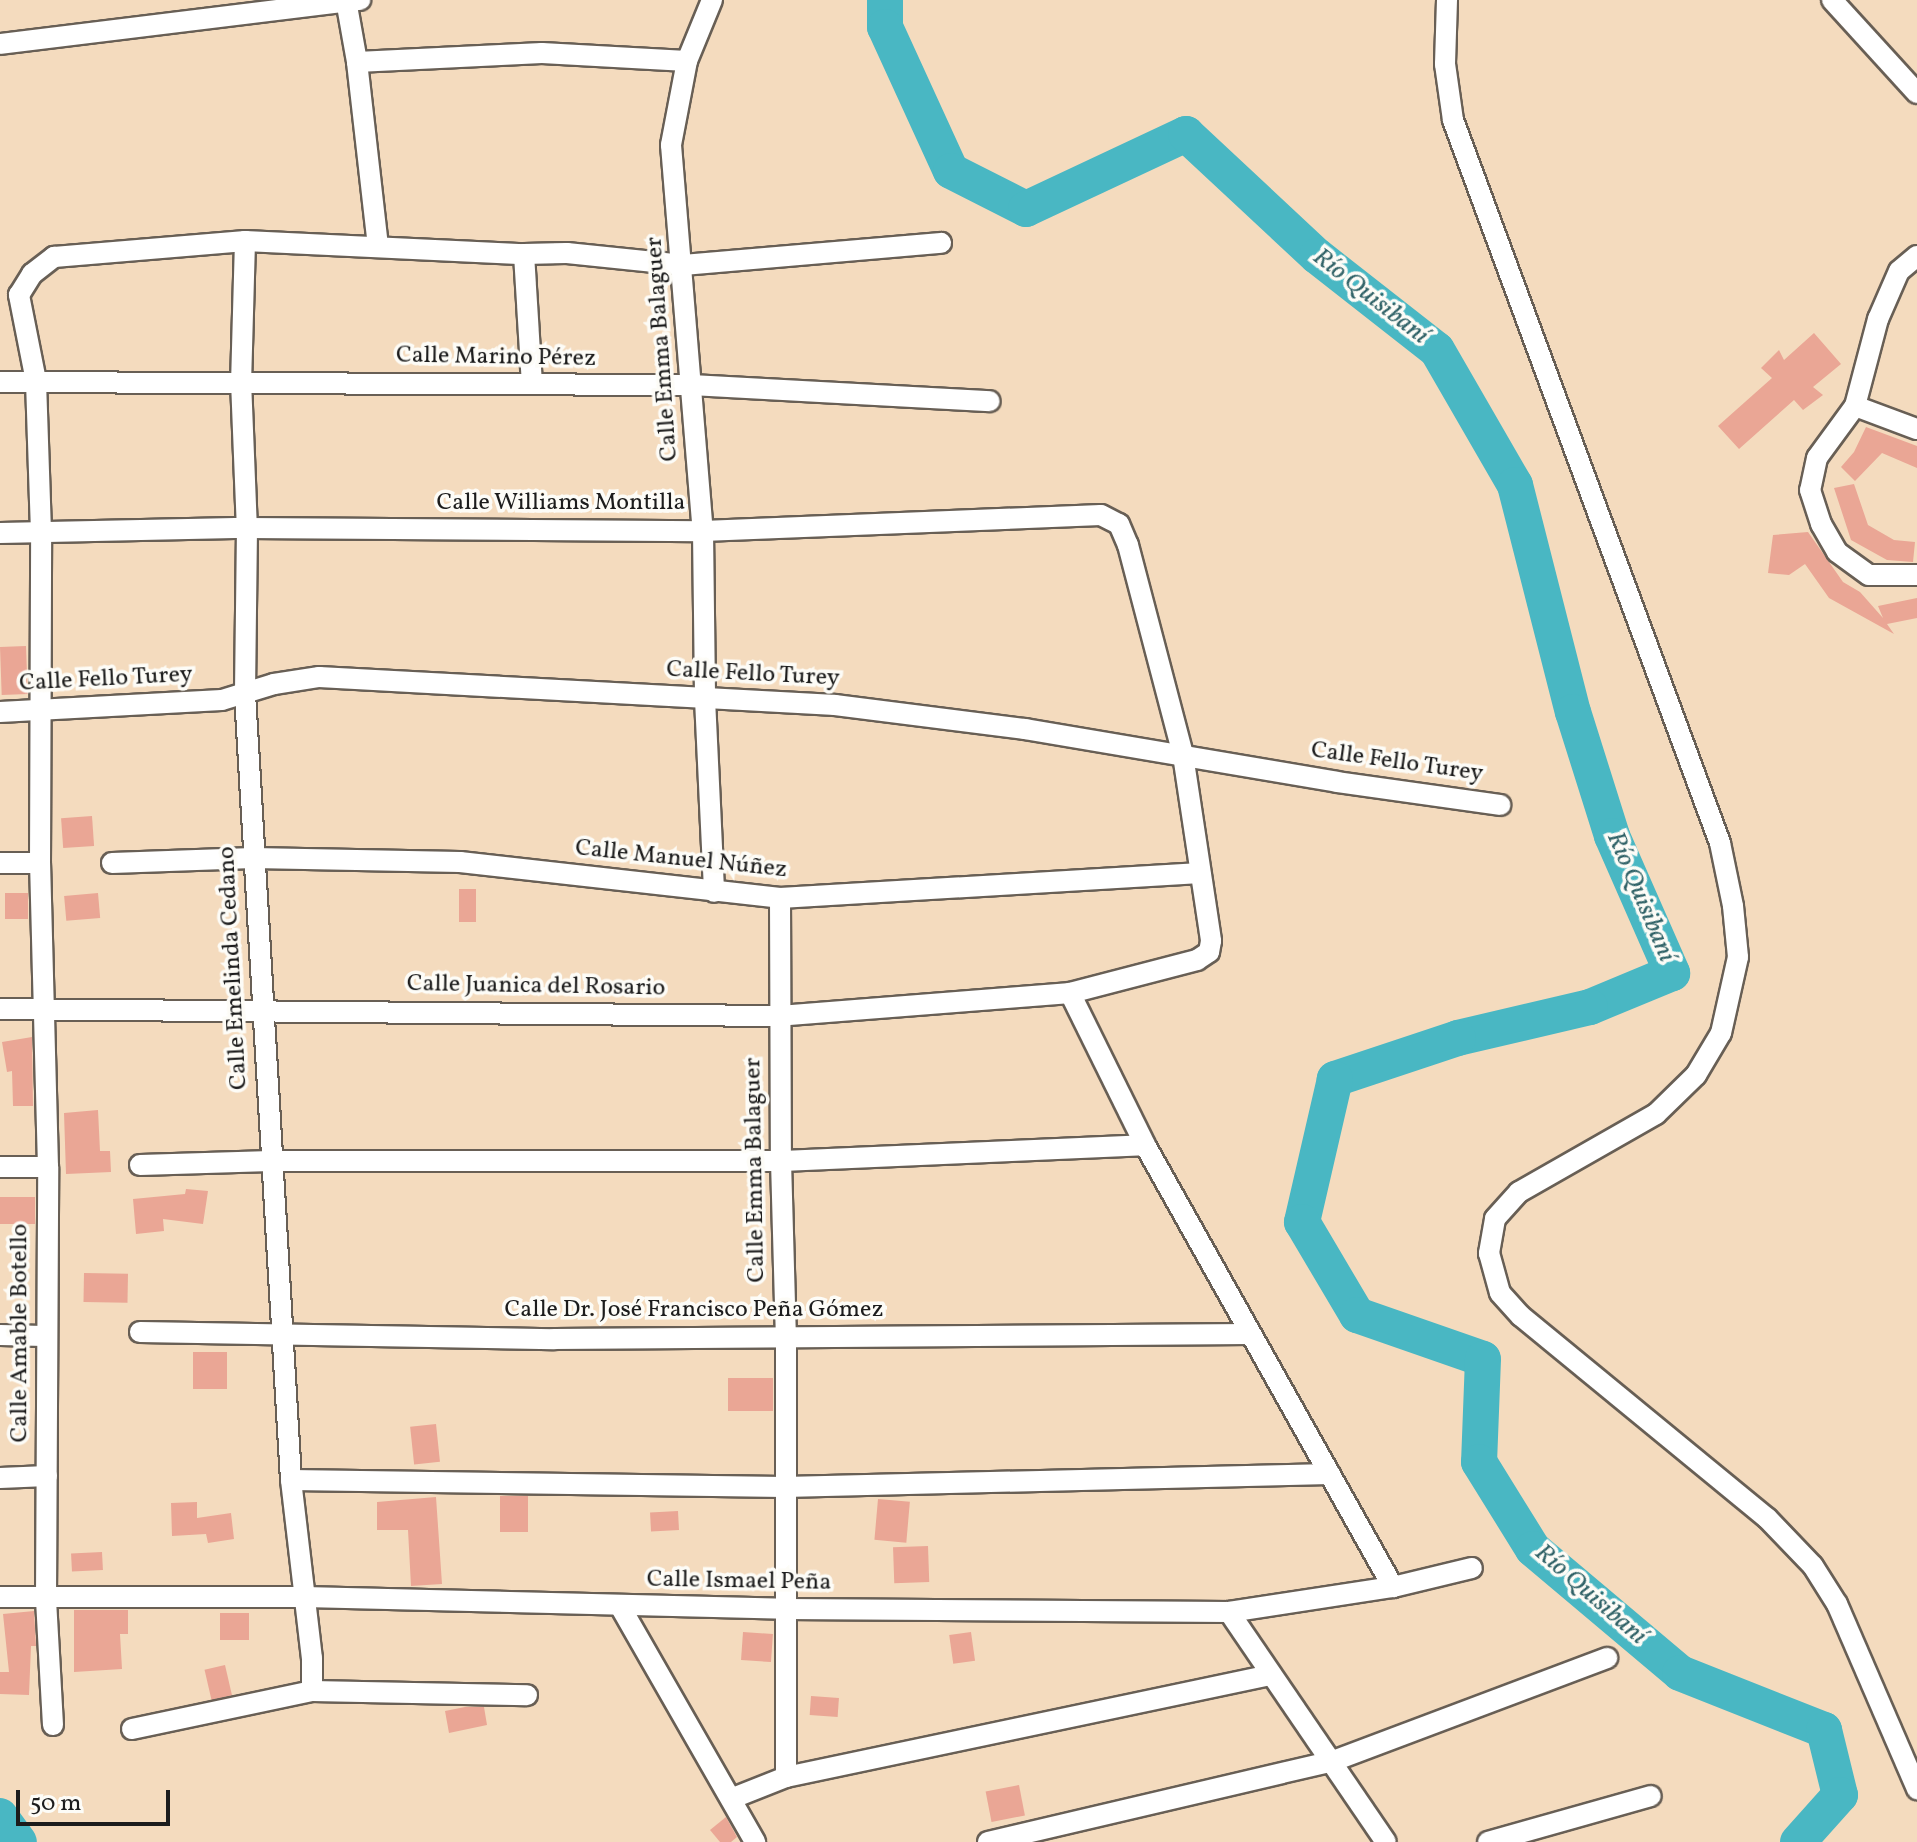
<!DOCTYPE html>
<html>
<head>
<meta charset="utf-8">
<style>
	body { margin:0 }
	#map { position:relative; width:1917px; height:1842px; overflow:hidden; background:#f4dbbe; font-family:Vollkorn,serif }
	div>[style] { position:absolute }
	[style*='--x'] { left:calc(var(--x)*1px); top:calc(var(--y)*1px); width:calc(var(--w)*1px); rotate:calc(var(--a)*1deg) }
	.river>* { height:36px; margin:-18px; padding:0 18px; transform-origin:18px; border-radius:18px; background:#49b7c3 }
	.building>* { inset:0; background:#eaa695; transform-origin:0 0 }
	.roads { filter:drop-shadow(2px 0 #685f55) drop-shadow(-2px 0 #685f55) drop-shadow(0 2px #685f55) drop-shadow(0 -2px #685f55) }
	.street>* { height:20px; margin:-10px; padding:0 10px; transform-origin:10px; border-radius:10px; background:#fff }
	span { translate:-50% -50%; white-space:nowrap; text-align:center; line-height:1.15; -webkit-text-stroke:7px #fdfcf7; paint-order:stroke }
	.street-label { font-size:24px; color:#1c1c1c }
	.water-label { font-size:26px; color:#306267; font-style:italic }
	.scale { position:absolute; left:16px; top:1790px; width:154px; height:36px; box-sizing:border-box; border:4px solid #1c1c1c; border-top:0; padding-left:10px; font-size:24px; line-height:28px; white-space:nowrap; color:#1c1c1c; -webkit-text-stroke:6px #fdfcf7; paint-order:stroke }
</style>
</head>
<body>
<div id="map">
	<div class="river">
		<i style="--x:885;--y:0;--w:27;--a:90"></i>
		<i style="--x:885;--y:27;--w:158;--a:65.4"></i>
		<i style="--x:951;--y:171;--w:84;--a:26.9"></i>
		<i style="--x:1026;--y:209;--w:177;--a:-25.1"></i>
		<i style="--x:1186;--y:134;--w:179;--a:43"></i>
		<i style="--x:1317;--y:256;--w:152;--a:38.1"></i>
		<i style="--x:1437;--y:350;--w:156;--a:60"></i>
		<i style="--x:1515;--y:485;--w:234;--a:75.7"></i>
		<i style="--x:1573;--y:712;--w:130;--a:72.5"></i>
		<i style="--x:1612;--y:836;--w:150;--a:66.3"></i>
		<i style="--x:1672;--y:973;--w:89;--a:157.5"></i>
		<i style="--x:1590;--y:1007;--w:136;--a:166.8"></i>
		<i style="--x:1458;--y:1038;--w:130;--a:161.6"></i>
		<i style="--x:1335;--y:1079;--w:147;--a:103"></i>
		<i style="--x:1302;--y:1222;--w:108;--a:59.4"></i>
		<i style="--x:1357;--y:1315;--w:133;--a:19.2"></i>
		<i style="--x:1483;--y:1359;--w:103;--a:92.2"></i>
		<i style="--x:1479;--y:1462;--w:102;--a:58.2"></i>
		<i style="--x:1533;--y:1549;--w:192;--a:40.1"></i>
		<i style="--x:1680;--y:1673;--w:155;--a:21.6"></i>
		<i style="--x:1824;--y:1730;--w:67;--a:76.2"></i>
		<i style="--x:1840;--y:1795;--w:63;--a:131.8"></i>
		<i style="--x:0;--y:1816;--w:32;--a:54"></i>
	</div>
	<div class="building">
		<i style="clip-path:polygon(1814px 333px,1841px 364px,1813px 387px,1823px 395px,1803px 410px,1794px 400px,1739px 449px,1718px 426px,1772px 378px,1761px 368px,1779px 350px,1784px 360px)"></i>
		<i style="clip-path:polygon(1866px 427px,1917px 446px,1917px 468px,1882px 453px,1855px 481px,1841px 467px,1854px 452px)"></i>
		<i style="clip-path:polygon(1854px 484px,1868px 525px,1894px 540px,1915px 542px,1913px 562px,1887px 560px,1851px 540px,1834px 488px)"></i>
		<i style="clip-path:polygon(1808px 532px,1843px 582px,1860px 592px,1883px 618px,1878px 606px,1917px 598px,1917px 618px,1887px 624px,1894px 634px,1829px 598px,1805px 564px,1789px 575px,1768px 573px,1773px 535px)"></i>
		<i style="left:26px;top:646px;width:48px;height:26px;rotate:88deg"></i>
		<i style="left:92px;top:816px;width:30px;height:31px;rotate:86deg"></i>
		<i style="left:459px;top:889px;width:17px;height:33px"></i>
		<i style="left:5px;top:893px;width:23px;height:26px"></i>
		<i style="left:98px;top:893px;width:25px;height:34px;rotate:85deg"></i>
		<i style="clip-path:polygon(32px 1037px,33px 1106px,13px 1106px,12px 1071px,7px 1072px,2px 1042px)"></i>
		<i style="clip-path:polygon(98px 1110px,100px 1151px,110px 1151px,111px 1172px,66px 1174px,64px 1113px)"></i>
		<i style="clip-path:polygon(186px 1189px,208px 1191px,203px 1224px,163px 1219px,164px 1231px,136px 1234px,133px 1199px,185px 1194px)"></i>
		<i style="left:0;top:1197px;width:35px;height:27px"></i>
		<i style="left:84px;top:1273px;width:44px;height:29px;rotate:1deg"></i>
		<i style="left:193px;top:1352px;width:34px;height:37px"></i>
		<i style="left:773px;top:1378px;width:33px;height:45px;rotate:90deg"></i>
		<i style="left:436px;top:1424px;width:38px;height:26px;rotate:84deg"></i>
		<i style="left:500px;top:1496px;width:28px;height:36px"></i>
		<i style="clip-path:polygon(436px 1497px,442px 1584px,411px 1586px,408px 1530px,377px 1530px,377px 1502px)"></i>
		<i style="left:878px;top:1499px;width:32px;height:41px;rotate:5deg"></i>
		<i style="clip-path:polygon(197px 1502px,197px 1518px,231px 1513px,234px 1539px,208px 1543px,206px 1534px,172px 1536px,171px 1503px)"></i>
		<i style="left:678px;top:1511px;width:19px;height:28px;rotate:87deg"></i>
		<i style="left:928px;top:1546px;width:36px;height:35px;rotate:88deg"></i>
		<i style="left:102px;top:1552px;width:18px;height:31px;rotate:87deg"></i>
		<i style="clip-path:polygon(74px 1610px,128px 1610px,128px 1634px,120px 1634px,122px 1669px,74px 1672px)"></i>
		<i style="clip-path:polygon(34px 1611px,36px 1646px,31px 1646px,29px 1695px,0 1694px,0 1672px,9px 1672px,3px 1614px)"></i>
		<i style="left:220px;top:1613px;width:29px;height:27px"></i>
		<i style="left:743px;top:1632px;width:30px;height:28px;rotate:4deg"></i>
		<i style="left:971px;top:1632px;width:29px;height:22px;rotate:82deg"></i>
		<i style="left:225px;top:1665px;width:31px;height:21px;rotate:77deg"></i>
		<i style="left:811px;top:1696px;width:28px;height:19px;rotate:4deg"></i>
		<i style="clip-path:polygon(465px 1707px,484px 1707px,487px 1725px,449px 1733px,445px 1711px)"></i>
		<i style="left:1019px;top:1785px;width:31px;height:34px;rotate:79deg"></i>
		<i style="clip-path:polygon(726px 1817px,737px 1837px,731px 1842px,720px 1842px,710px 1830px)"></i>
	</div>
	<div class="roads">
		<div class="street">
			<i style="--x:346;--y:0;--w:63;--a:79.9"></i>
			<i style="--x:357;--y:62;--w:184;--a:83.5"></i>
			<i style="--x:712;--y:0;--w:66;--a:112.3"></i>
			<i style="--x:687;--y:61;--w:86;--a:100.8"></i>
			<i style="--x:671;--y:145;--w:387;--a:85.3"></i>
			<i style="--x:703;--y:531;--w:168;--a:89.3"></i>
			<i style="--x:705;--y:699;--w:193;--a:87.3"></i>
			<i style="--x:1447;--y:0;--w:64;--a:91.8"></i>
			<i style="--x:1445;--y:64;--w:57;--a:81.9"></i>
			<i style="--x:1453;--y:120;--w:771;--a:69.73"></i>
			<i style="--x:1720;--y:843;--w:64;--a:78.3"></i>
			<i style="--x:1733;--y:906;--w:51;--a:84.4"></i>
			<i style="--x:1738;--y:957;--w:78;--a:102.6"></i>
			<i style="--x:1721;--y:1033;--w:49;--a:120.8"></i>
			<i style="--x:1696;--y:1075;--w:56;--a:135.7"></i>
			<i style="--x:1656;--y:1114;--w:158;--a:150.3"></i>
			<i style="--x:1519;--y:1192;--w:36;--a:132"></i>
			<i style="--x:1495;--y:1219;--w:35;--a:100"></i>
			<i style="--x:1489;--y:1253;--w:41;--a:74.6"></i>
			<i style="--x:1500;--y:1293;--w:31;--a:48"></i>
			<i style="--x:1521;--y:1316;--w:318;--a:39.4"></i>
			<i style="--x:1767;--y:1518;--w:66;--a:46.2"></i>
			<i style="--x:1813;--y:1566;--w:45;--a:57.7"></i>
			<i style="--x:1837;--y:1604;--w:202;--a:66.6"></i>
			<i style="--x:1832;--y:0;--w:126;--a:47.6"></i>
			<i style="--x:0;--y:44;--w:363;--a:-7"></i>
			<i style="--x:357;--y:62;--w:185;--a:-2.8"></i>
			<i style="--x:542;--y:53;--w:145;--a:3.2"></i>
			<i style="--x:245;--y:241;--w:140;--a:91.6"></i>
			<i style="--x:241;--y:381;--w:147;--a:87.7"></i>
			<i style="--x:247;--y:528;--w:166;--a:90.7"></i>
			<i style="--x:245;--y:694;--w:787;--a:86.65"></i>
			<i style="--x:291;--y:1480;--w:179;--a:83.3"></i>
			<i style="--x:312;--y:1658;--w:33;--a:90"></i>
			<i style="--x:524;--y:254;--w:130;--a:86.5"></i>
			<i style="--x:1917;--y:256;--w:23;--a:140"></i>
			<i style="--x:1899;--y:271;--w:52;--a:113.6"></i>
			<i style="--x:1878;--y:319;--w:90;--a:104.8"></i>
			<i style="--x:1855;--y:406;--w:64;--a:126.2"></i>
			<i style="--x:1817;--y:458;--w:33;--a:102"></i>
			<i style="--x:1810;--y:490;--w:36;--a:72"></i>
			<i style="--x:1821;--y:524;--w:32;--a:60"></i>
			<i style="--x:1837;--y:552;--w:39;--a:36"></i>
			<i style="--x:1869;--y:575;--w:48;--a:0"></i>
			<i style="--x:0;--y:382;--w:692;--a:0.25"></i>
			<i style="--x:692;--y:385;--w:298;--a:3.1"></i>
			<i style="--x:1855;--y:406;--w:66;--a:20.4"></i>
			<i style="--x:0;--y:533;--w:247;--a:-1.2"></i>
			<i style="--x:247;--y:528;--w:456;--a:0.4"></i>
			<i style="--x:703;--y:531;--w:398;--a:-2.3"></i>
			<i style="--x:1101;--y:515;--w:20;--a:27"></i>
			<i style="--x:1119;--y:524;--w:23;--a:67"></i>
			<i style="--x:1128;--y:545;--w:217;--a:75.3"></i>
			<i style="--x:1183;--y:755;--w:188;--a:81.4"></i>
			<i style="--x:1211;--y:941;--w:11;--a:100"></i>
			<i style="--x:1209;--y:952;--w:14;--a:146"></i>
			<i style="--x:1197;--y:960;--w:131;--a:165.4"></i>
			<i style="--x:1070;--y:993;--w:291;--a:175.5"></i>
			<i style="--x:780;--y:1016;--w:780;--a:-179.49"></i>
			<i style="--x:0;--y:712;--w:222;--a:-3.1"></i>
			<i style="--x:222;--y:700;--w:54;--a:-17.1"></i>
			<i style="--x:274;--y:684;--w:46;--a:-8.8"></i>
			<i style="--x:319;--y:677;--w:517;--a:3.11"></i>
			<i style="--x:835;--y:705;--w:192;--a:7.2"></i>
			<i style="--x:1025;--y:729;--w:316;--a:9.6"></i>
			<i style="--x:1337;--y:782;--w:165;--a:8"></i>
			<i style="--x:0;--y:863;--w:40;--a:0"></i>
			<i style="--x:112;--y:863;--w:141;--a:-2"></i>
			<i style="--x:253;--y:858;--w:207;--a:1.1"></i>
			<i style="--x:460;--y:862;--w:322;--a:6.4"></i>
			<i style="--x:780;--y:898;--w:421;--a:-3.4"></i>
			<i style="--x:780;--y:898;--w:263;--a:89.8"></i>
			<i style="--x:781;--y:1161;--w:175;--a:88.4"></i>
			<i style="--x:786;--y:1336;--w:441;--a:90"></i>
			<i style="--x:1070;--y:993;--w:169;--a:63.7"></i>
			<i style="--x:1145;--y:1145;--w:507;--a:60.7"></i>
			<i style="--x:140;--y:1165;--w:131;--a:-1.7"></i>
			<i style="--x:271;--y:1161;--w:510;--a:0"></i>
			<i style="--x:781;--y:1161;--w:364;--a:-2.5"></i>
			<i style="--x:0;--y:1167;--w:48;--a:0"></i>
			<i style="--x:140;--y:1332;--w:414;--a:1"></i>
			<i style="--x:554;--y:1339;--w:696;--a:-0.41"></i>
			<i style="--x:0;--y:1335;--w:45;--a:1.3"></i>
			<i style="--x:0;--y:1478;--w:47;--a:-2.4"></i>
			<i style="--x:291;--y:1480;--w:493;--a:0.8"></i>
			<i style="--x:784;--y:1487;--w:546;--a:-1.36"></i>
			<i style="--x:0;--y:1597;--w:304;--a:0"></i>
			<i style="--x:304;--y:1597;--w:481;--a:1.4"></i>
			<i style="--x:785;--y:1609;--w:444;--a:0.4"></i>
			<i style="--x:1229;--y:1612;--w:166;--a:-8.7"></i>
			<i style="--x:1393;--y:1587;--w:81;--a:-13.5"></i>
			<i style="--x:620;--y:1606;--w:272;--a:60.2"></i>
			<i style="--x:1229;--y:1612;--w:278;--a:55.7"></i>
			<i style="--x:53;--y:1725;--w:127;--a:-93.2"></i>
			<i style="--x:46;--y:1598;--w:431;--a:-89.7"></i>
			<i style="--x:48;--y:1167;--w:304;--a:-91.5"></i>
			<i style="--x:40;--y:863;--w:331;--a:-89.8"></i>
			<i style="--x:41;--y:532;--w:151;--a:-91.9"></i>
			<i style="--x:36;--y:381;--w:88;--a:-101.2"></i>
			<i style="--x:19;--y:295;--w:25;--a:-58"></i>
			<i style="--x:32;--y:274;--w:28;--a:-38"></i>
			<i style="--x:54;--y:257;--w:192;--a:-4.8"></i>
			<i style="--x:245;--y:241;--w:279;--a:2.7"></i>
			<i style="--x:524;--y:254;--w:43;--a:-1.3"></i>
			<i style="--x:567;--y:253;--w:117;--a:5.9"></i>
			<i style="--x:683;--y:265;--w:259;--a:-4.9"></i>
			<i style="--x:132;--y:1729;--w:184;--a:-11.9"></i>
			<i style="--x:312;--y:1691;--w:215;--a:1.1"></i>
			<i style="--x:733;--y:1798;--w:57;--a:-21.6"></i>
			<i style="--x:786;--y:1777;--w:495;--a:-11.9"></i>
			<i style="--x:988;--y:1842;--w:354;--a:-13.2"></i>
			<i style="--x:1333;--y:1761;--w:293;--a:-20.6"></i>
			<i style="--x:1488;--y:1842;--w:169;--a:-15.8"></i>
		</div>
	</div>
	<div class="street-label">
		<span style="left:663px;top:349px;rotate:-94deg">Calle Emma Balaguer</span>
		<span style="left:496px;top:358px;rotate:1deg">Calle Marino Pérez</span>
		<span style="left:561px;top:504px">Calle Williams Montilla</span>
		<span style="left:753px;top:675px;rotate:3deg">Calle Fello Turey</span>
		<span style="left:106px;top:680px;rotate:-3deg">Calle Fello Turey</span>
		<span style="left:1397px;top:763px;rotate:8deg">Calle Fello Turey</span>
		<span style="left:681px;top:860px;rotate:6deg">Calle Manuel Núñez</span>
		<span style="left:234px;top:968px;rotate:-93deg">Calle Emelinda Cedano</span>
		<span style="left:536px;top:987px;rotate:1deg">Calle Juanica del Rosario</span>
		<span style="left:756px;top:1170px;rotate:-91deg">Calle Emma Balaguer</span>
		<span style="left:694px;top:1311px">Calle Dr. José Francisco Peña Gómez</span>
		<span style="left:21px;top:1333px;rotate:-90deg">Calle Amable Botello</span>
		<span style="left:739px;top:1582px;rotate:1deg">Calle Ismael Peña</span>
	</div>
	<div class="water-label">
		<span style="left:1370px;top:297px;rotate:38deg">Río Quisibaní</span>
		<span style="left:1640px;top:897px;rotate:67deg">Río Quisibaní</span>
		<span style="left:1590px;top:1595px;rotate:41deg">Río Quisibaní</span>
	</div>
	<div class="scale">50 m</div>
</div>
</body>
</html>
